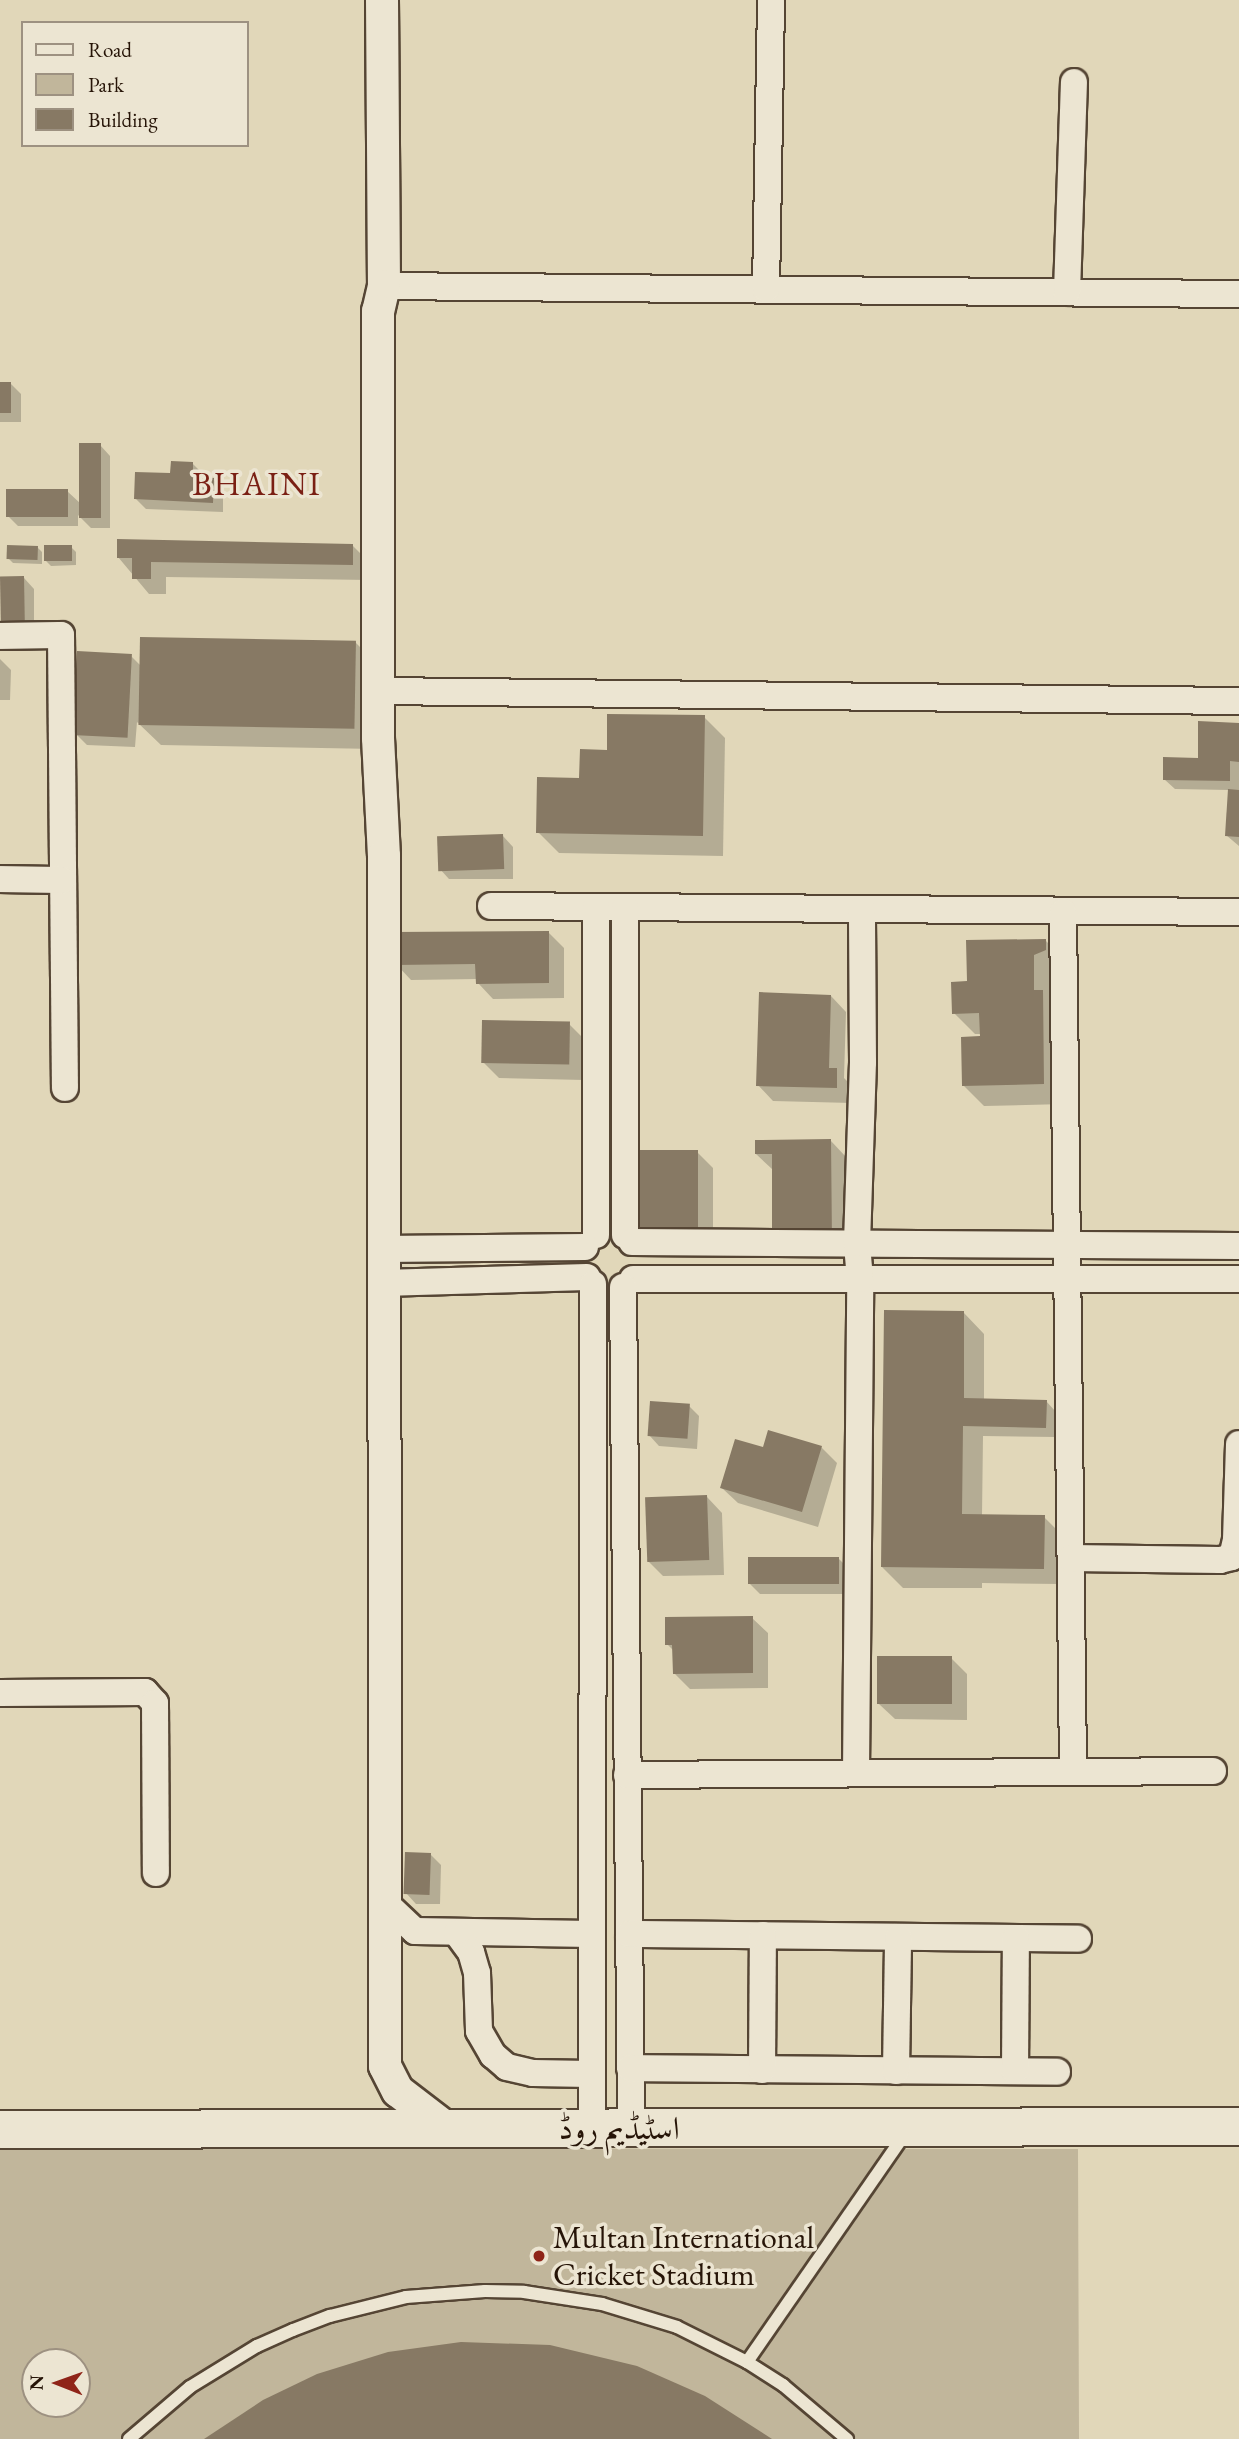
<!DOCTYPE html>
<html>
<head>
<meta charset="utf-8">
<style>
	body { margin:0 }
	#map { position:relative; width:1239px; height:2439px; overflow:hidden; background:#e1d7b9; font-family:"EB Garamond",Amiri,serif }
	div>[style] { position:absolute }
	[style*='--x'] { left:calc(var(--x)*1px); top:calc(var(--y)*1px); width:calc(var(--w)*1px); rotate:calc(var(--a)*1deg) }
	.green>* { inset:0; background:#c1b69b }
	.shadow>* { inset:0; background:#0003 }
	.building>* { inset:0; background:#877964; transform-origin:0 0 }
	.roads { filter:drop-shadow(2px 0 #554534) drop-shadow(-2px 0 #554534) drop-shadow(0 2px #554534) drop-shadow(0 -2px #554534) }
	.service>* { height:12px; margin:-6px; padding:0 6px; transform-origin:6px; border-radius:6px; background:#ece5d2 }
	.minor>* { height:26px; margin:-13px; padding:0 13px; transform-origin:13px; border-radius:13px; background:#ece5d2 }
	.tertiary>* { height:32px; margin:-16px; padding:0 16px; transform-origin:16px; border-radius:16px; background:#ece5d2 }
	.secondary>* { height:37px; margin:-18.5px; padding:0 18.5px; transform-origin:18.5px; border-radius:18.5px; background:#ece5d2 }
	.dots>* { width:19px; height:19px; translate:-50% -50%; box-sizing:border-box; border:4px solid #ece5d2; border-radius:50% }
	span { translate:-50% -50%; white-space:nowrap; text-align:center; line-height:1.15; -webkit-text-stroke:7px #ece5d2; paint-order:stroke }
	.street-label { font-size:32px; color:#261407 }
	.poi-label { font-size:32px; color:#261407 }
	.left { translate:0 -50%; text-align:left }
	.neighbourhood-label { font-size:33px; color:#7a1f14; letter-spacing:2px }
	.legend { position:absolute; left:21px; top:21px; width:228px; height:126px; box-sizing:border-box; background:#ece5d2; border:2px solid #9d9181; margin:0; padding:9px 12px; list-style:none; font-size:21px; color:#261407 }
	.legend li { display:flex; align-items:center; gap:14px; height:35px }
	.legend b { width:35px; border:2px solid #9d9181 }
	.north { position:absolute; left:21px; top:2348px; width:70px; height:70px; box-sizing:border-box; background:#ece5d2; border:2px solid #9d9181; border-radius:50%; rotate:271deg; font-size:19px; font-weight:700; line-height:28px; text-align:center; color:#261407 }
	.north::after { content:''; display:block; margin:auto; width:24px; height:32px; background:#8f2418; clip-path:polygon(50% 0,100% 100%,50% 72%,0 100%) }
</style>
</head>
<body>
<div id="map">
	<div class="green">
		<i style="clip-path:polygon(evenodd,0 2148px,1078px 2149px,1079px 2439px,0 2439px,0 2148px,35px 2362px,77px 2362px,77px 2404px,35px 2404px,35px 2362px)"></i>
	</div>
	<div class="shadow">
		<i style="clip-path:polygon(10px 383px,21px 394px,21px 422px,0 422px,0 384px)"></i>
		<i style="clip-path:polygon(100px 445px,110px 456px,110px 528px,91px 528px,78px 515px,78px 526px,18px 526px,8px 516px,67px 491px,81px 504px)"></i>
		<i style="clip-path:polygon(192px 463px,203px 474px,203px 479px,213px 479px,223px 490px,223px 512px,146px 509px,136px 499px)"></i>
		<i style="clip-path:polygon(353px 546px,368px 561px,368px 580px,166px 577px,166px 594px,149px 594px,118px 557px)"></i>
		<i style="clip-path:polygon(71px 547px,76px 552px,76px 565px,51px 566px,46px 561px)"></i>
		<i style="clip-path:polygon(38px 548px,42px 552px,42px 564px,13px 563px,8px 558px)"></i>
		<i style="clip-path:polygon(0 578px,24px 578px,34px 589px,34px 645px)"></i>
		<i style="clip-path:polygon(355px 642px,376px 663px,375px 749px,161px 745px,137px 722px,135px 747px,87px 745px,76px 734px,131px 656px,141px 666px)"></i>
		<i style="clip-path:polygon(0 659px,11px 670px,10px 700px,0 700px)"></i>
		<i style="clip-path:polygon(704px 717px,725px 738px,723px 856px,559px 853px,538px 832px,581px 780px,609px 751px)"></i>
		<i style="clip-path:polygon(1239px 725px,1239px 846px,1226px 835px,1229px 790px,1175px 789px,1164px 779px,1200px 759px)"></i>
		<i style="clip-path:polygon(503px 836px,513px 847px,513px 879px,449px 879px,439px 868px)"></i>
		<i style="clip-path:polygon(548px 932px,564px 948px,564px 998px,493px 999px,478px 983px,477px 979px,411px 980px,396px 964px)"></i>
		<i style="clip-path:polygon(1045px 940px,1066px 961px,1065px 1104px,984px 1106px,963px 1085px,981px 1034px,975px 1034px,954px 1013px,968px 983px)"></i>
		<i style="clip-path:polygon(831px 996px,846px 1012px,844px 1078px,852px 1086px,852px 1103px,773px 1101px,758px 1085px)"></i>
		<i style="clip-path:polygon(569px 1024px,585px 1040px,584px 1080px,499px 1078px,483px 1062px)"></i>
		<i style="clip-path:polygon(831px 1141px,846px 1157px,847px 1257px,790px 1258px,774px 1242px,772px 1169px,756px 1154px)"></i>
		<i style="clip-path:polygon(697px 1152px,713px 1168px,713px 1257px,657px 1257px,641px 1241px)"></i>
		<i style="clip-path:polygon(964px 1313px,984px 1334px,984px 1400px,1046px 1401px,1056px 1412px,1056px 1437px,983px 1436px,982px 1516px,1044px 1517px,1060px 1533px,1059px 1584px,982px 1583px,982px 1588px,903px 1588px,882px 1567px)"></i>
		<i style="clip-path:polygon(689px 1406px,699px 1416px,697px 1449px,659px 1446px,649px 1435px)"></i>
		<i style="clip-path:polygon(821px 1447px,837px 1463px,818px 1527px,738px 1503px,722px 1488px,764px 1450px)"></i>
		<i style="clip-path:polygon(707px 1497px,722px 1513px,724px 1575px,663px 1576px,647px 1560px)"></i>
		<i style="clip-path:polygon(839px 1559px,849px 1569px,849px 1594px,760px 1594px,750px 1584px)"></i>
		<i style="clip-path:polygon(752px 1618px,768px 1633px,768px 1688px,690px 1689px,675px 1674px,674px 1651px,667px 1644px)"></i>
		<i style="clip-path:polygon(951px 1658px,967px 1674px,967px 1720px,895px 1719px,879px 1704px)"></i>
		<i style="clip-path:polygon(430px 1854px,441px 1865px,440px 1904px,416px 1904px,406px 1893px)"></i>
	</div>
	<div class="building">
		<i style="left:0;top:382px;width:11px;height:31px"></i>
		<i style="left:79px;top:443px;width:22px;height:75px"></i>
		<i style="clip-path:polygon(171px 461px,193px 462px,193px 476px,214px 478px,213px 503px,134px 499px,135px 472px,170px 473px)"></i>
		<i style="left:6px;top:489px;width:62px;height:28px"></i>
		<i style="clip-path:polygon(117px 539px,353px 544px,353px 565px,151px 562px,151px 579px,132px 579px,132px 558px,117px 558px)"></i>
		<i style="left:7px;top:545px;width:31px;height:14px;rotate:2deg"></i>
		<i style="left:72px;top:545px;width:16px;height:28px;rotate:90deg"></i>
		<i style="left:24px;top:576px;width:59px;height:24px;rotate:89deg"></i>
		<i style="left:140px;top:637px;width:216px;height:88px;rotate:1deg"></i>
		<i style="left:77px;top:651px;width:55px;height:84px;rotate:3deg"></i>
		<i style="clip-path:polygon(607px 714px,705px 715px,703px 836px,536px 833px,537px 777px,579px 778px,580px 749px,607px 750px)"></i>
		<i style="clip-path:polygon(1198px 721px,1239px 723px,1239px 762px,1230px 761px,1230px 781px,1163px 780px,1163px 757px,1198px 758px)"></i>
		<i style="clip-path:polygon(1228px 789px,1239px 790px,1239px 837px,1225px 836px)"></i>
		<i style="left:503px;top:834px;width:35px;height:66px;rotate:88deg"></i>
		<i style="clip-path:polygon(549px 931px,549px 983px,476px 984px,475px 964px,394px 965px,394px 932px)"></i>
		<i style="clip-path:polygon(1046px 939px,1046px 950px,1034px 955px,1034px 990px,1043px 990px,1044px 1084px,962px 1086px,961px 1037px,980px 1036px,979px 1013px,952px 1014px,951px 982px,967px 981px,966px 940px)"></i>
		<i style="clip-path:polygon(759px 992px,831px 995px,829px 1068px,837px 1068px,837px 1088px,756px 1086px)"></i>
		<i style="left:482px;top:1020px;width:88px;height:43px;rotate:1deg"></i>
		<i style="clip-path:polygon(831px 1139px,832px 1242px,772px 1243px,772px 1154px,755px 1154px,755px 1140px)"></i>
		<i style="left:639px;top:1150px;width:59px;height:92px"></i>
		<i style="clip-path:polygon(884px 1310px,964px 1311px,964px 1398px,1047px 1400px,1046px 1428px,963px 1426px,962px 1514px,1045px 1515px,1044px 1569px,881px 1567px)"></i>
		<i style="left:650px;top:1401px;width:40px;height:35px;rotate:4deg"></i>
		<i style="clip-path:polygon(768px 1430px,822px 1446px,802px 1512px,720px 1488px,735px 1439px,763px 1447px)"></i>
		<i style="left:707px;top:1495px;width:65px;height:62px;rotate:88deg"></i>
		<i style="left:839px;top:1557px;width:27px;height:91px;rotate:90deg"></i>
		<i style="clip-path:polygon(753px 1616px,753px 1673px,673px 1674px,672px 1645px,665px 1645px,665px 1617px)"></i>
		<i style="left:877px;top:1656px;width:75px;height:48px"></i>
		<i style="left:405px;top:1852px;width:26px;height:42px;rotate:2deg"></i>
		<i style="clip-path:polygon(461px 2342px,550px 2345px,637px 2366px,705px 2396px,772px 2439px,204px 2439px,263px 2400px,317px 2374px,388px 2352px)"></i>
	</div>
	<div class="roads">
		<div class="service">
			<i style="--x:747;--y:2362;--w:280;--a:-55.3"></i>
			<i style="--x:129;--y:2439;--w:80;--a:-40.4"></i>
			<i style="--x:190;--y:2387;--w:79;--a:-31.5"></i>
			<i style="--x:257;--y:2346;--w:39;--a:-24"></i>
			<i style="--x:293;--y:2330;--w:40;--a:-21"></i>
			<i style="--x:330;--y:2316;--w:78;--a:-14"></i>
			<i style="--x:406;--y:2297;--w:79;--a:-4.3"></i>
			<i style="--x:485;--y:2291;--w:39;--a:1"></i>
			<i style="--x:524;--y:2292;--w:79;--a:8.7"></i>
			<i style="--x:602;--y:2304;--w:78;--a:17"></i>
			<i style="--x:677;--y:2327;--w:78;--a:26.6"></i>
			<i style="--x:747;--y:2362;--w:43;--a:32.6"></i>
			<i style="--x:783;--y:2385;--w:84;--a:40.2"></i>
		</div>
		<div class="minor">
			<i style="--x:384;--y:286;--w:855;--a:0.54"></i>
			<i style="--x:766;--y:289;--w:289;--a:-89"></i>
			<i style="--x:1067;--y:292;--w:210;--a:-88.1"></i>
			<i style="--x:0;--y:636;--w:61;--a:-0.9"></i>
			<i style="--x:61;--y:635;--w:453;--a:89.5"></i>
			<i style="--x:380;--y:691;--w:859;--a:0.67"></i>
			<i style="--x:0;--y:879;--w:62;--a:0.9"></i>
			<i style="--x:491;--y:906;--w:748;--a:0.46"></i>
			<i style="--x:596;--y:907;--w:328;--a:90"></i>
			<i style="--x:1063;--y:912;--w:860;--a:89.33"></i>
			<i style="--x:625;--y:1235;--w:327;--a:-90"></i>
			<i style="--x:632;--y:1242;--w:607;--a:0.38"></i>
			<i style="--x:383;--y:1249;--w:202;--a:-0.6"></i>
			<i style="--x:633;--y:1279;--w:606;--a:0"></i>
			<i style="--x:383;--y:1283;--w:204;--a:-1.7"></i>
			<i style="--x:623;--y:1287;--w:841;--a:89.45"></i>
			<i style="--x:1071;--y:1558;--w:149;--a:0.8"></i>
			<i style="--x:1220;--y:1560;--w:12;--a:-14"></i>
			<i style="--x:1232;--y:1557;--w:17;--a:-77"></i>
			<i style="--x:1236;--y:1540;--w:96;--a:-88.2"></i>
			<i style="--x:0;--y:1693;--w:145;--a:-0.4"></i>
			<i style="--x:145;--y:1692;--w:15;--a:48"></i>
			<i style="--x:155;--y:1703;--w:170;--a:89.7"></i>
			<i style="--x:856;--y:1773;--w:494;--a:-89.5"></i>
			<i style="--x:860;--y:1279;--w:36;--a:-95"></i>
			<i style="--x:857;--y:1243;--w:181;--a:-88.1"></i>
			<i style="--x:863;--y:1062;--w:152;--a:-90.4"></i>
			<i style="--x:627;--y:1775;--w:586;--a:-0.39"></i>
			<i style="--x:383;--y:1901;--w:44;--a:43.2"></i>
			<i style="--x:415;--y:1931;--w:176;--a:1"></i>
			<i style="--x:457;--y:1933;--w:24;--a:54"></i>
			<i style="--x:471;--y:1952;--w:22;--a:74"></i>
			<i style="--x:477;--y:1973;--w:58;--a:88"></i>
			<i style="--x:479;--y:2031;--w:28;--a:60"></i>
			<i style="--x:493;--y:2055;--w:18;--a:41"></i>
			<i style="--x:507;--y:2067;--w:27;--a:13"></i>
			<i style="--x:533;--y:2073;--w:57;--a:1"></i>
			<i style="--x:629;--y:1934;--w:449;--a:0.6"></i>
			<i style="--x:630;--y:2068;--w:427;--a:0.5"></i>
			<i style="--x:762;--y:2070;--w:135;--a:-89.6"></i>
			<i style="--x:896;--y:2071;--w:134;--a:-89.1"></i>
			<i style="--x:1015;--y:2071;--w:133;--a:-89.6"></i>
			<i style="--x:592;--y:2128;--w:844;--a:-89.93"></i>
		</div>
		<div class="tertiary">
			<i style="--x:382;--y:0;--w:286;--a:89.6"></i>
			<i style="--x:384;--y:286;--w:26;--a:103"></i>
			<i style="--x:378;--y:311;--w:427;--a:90"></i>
			<i style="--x:378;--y:738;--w:118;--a:87.1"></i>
			<i style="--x:384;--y:856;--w:1210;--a:89.95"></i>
			<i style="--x:385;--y:2066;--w:28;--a:63"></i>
			<i style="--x:398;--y:2091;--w:64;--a:37.4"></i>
		</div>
		<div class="secondary">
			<i style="--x:0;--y:2129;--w:1239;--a:-0.14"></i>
		</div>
	</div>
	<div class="dots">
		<i style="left:539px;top:2256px;background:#8f2418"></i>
	</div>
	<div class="street-label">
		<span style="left:619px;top:2128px">اسٹیڈیم روڈ</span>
	</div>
	<div class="poi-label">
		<span class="left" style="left:553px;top:2256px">Multan International<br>Cricket Stadium</span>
	</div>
	<div class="neighbourhood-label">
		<span style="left:257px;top:484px">BHAINI</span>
	</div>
	<ul class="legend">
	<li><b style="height:9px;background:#ece5d2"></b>Road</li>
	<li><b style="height:19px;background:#c1b69b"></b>Park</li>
	<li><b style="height:19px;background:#877964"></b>Building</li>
	</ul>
	<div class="north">N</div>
</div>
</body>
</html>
